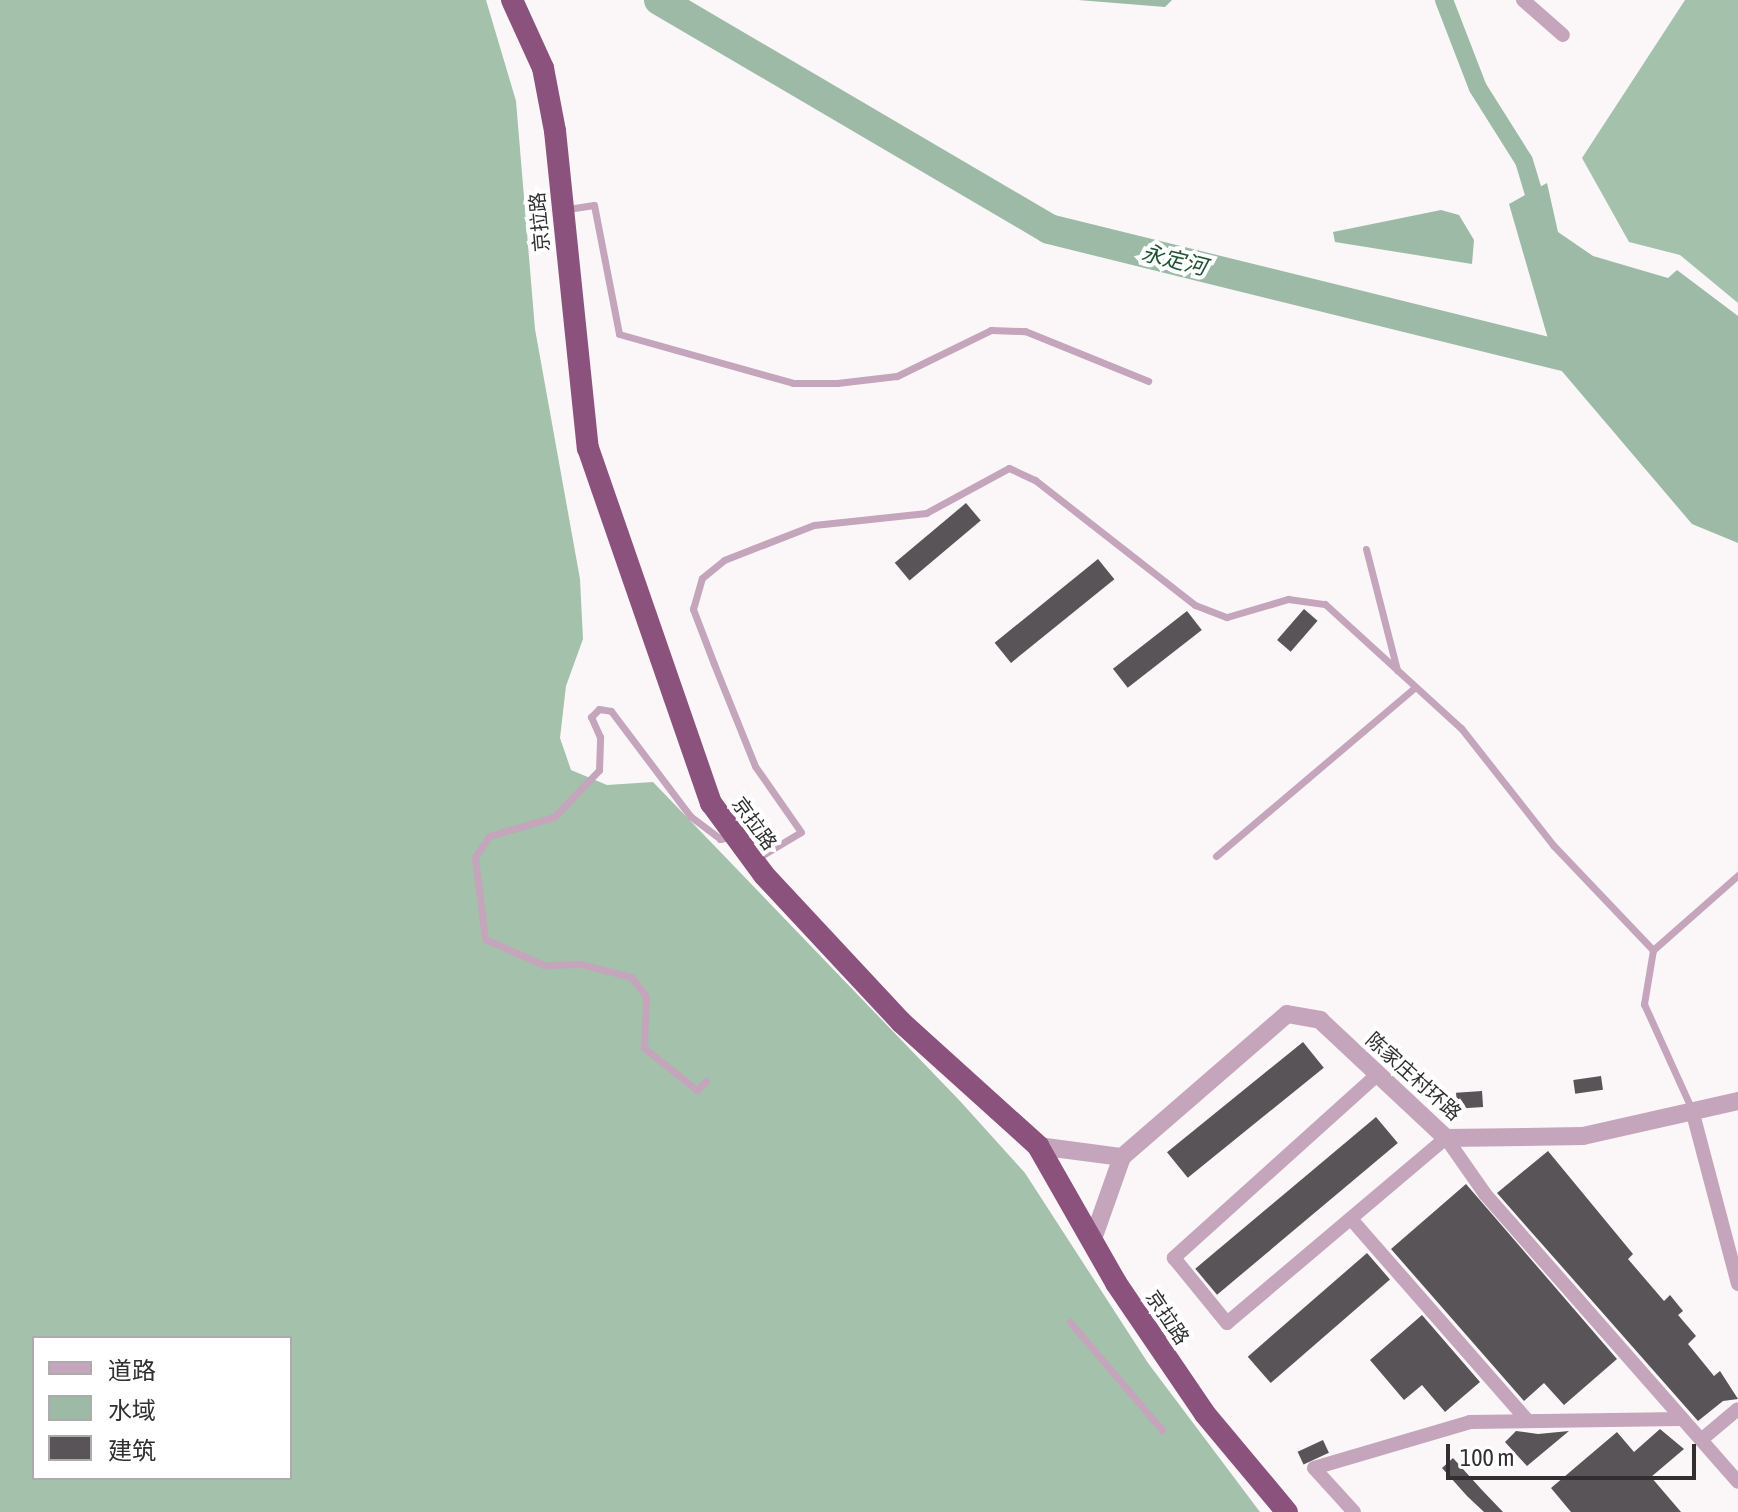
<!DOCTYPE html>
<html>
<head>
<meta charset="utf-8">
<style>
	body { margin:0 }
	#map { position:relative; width:1738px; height:1512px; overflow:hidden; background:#fbf7f9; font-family:"Asap Condensed","Noto Sans SC",sans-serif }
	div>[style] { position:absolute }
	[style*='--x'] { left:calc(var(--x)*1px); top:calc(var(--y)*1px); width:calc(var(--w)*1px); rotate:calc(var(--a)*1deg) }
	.forest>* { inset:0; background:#a4c1ac }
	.water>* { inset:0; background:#9cbaa5 }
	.canal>* { height:18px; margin:-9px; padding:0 9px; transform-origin:9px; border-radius:9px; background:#9cbaa5 }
	.river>* { height:30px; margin:-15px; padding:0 15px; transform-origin:15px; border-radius:15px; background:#9cbaa5 }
	.building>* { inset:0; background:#585457; transform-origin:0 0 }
	.service>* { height:7px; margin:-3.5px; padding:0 3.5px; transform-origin:3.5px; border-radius:3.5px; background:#c4a5bb }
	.minor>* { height:14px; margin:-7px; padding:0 7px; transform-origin:7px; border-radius:7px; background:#c4a5bb }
	.tertiary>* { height:18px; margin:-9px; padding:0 9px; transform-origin:9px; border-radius:9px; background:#c4a5bb }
	.trunk>* { height:22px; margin:-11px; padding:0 11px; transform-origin:11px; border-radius:11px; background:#8c527e }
	span { translate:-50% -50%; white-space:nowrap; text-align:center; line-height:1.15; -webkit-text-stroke:8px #fff; paint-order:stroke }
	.street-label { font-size:20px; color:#312f30 }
	.water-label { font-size:22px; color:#1f5133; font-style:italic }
	.legend { position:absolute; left:32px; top:1336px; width:260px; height:144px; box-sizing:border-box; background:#fff; border:2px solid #adacac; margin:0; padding:10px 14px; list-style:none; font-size:24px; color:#312f30 }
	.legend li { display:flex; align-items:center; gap:16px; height:40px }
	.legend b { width:40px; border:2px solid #adacac }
	.scale { position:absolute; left:1446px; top:1444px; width:250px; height:36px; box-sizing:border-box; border:4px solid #312f30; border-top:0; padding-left:10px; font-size:24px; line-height:28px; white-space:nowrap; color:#312f30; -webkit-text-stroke:6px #fff; paint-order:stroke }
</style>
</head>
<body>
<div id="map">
	<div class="forest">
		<i style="clip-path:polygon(evenodd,0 0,486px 0,516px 101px,535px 329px,580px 579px,583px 639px,566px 686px,560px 738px,571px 770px,607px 785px,653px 782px,960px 1101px,1025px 1173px,1148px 1363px,1260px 1512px,0 1512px,0 0,34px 1338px,290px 1338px,290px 1478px,34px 1478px,34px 1338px)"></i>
		<i style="clip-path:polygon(1685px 0,1738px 0,1738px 303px,1680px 255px,1629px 242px,1582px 158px)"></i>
	</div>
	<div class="water">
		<i style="clip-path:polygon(1078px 0,1172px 0,1165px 7px)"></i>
		<i style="clip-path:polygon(1547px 183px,1558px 232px,1593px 256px,1668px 278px,1677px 270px,1738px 316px,1738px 543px,1692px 524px,1555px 363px,1509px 204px)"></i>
		<i style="clip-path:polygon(1441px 210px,1459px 215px,1474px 240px,1472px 264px,1335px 242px,1333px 232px)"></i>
	</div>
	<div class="canal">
		<i style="--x:1444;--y:0;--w:94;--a:68.9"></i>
		<i style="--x:1478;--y:88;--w:86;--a:57.8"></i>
		<i style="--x:1524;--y:161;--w:55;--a:73.2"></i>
	</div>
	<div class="river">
		<i style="--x:659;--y:0;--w:452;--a:30.4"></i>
		<i style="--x:1049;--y:229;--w:559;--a:13.86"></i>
	</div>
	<div class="building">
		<i style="left:966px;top:503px;width:23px;height:93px;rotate:50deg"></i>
		<i style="left:1098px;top:559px;width:26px;height:133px;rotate:51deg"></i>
		<i style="left:1304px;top:609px;width:18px;height:41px;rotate:41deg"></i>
		<i style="left:1187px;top:611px;width:24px;height:94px;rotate:52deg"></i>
		<i style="left:1303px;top:1042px;width:33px;height:175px;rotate:51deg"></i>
		<i style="left:1601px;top:1076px;width:14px;height:28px;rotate:82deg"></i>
		<i style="left:1482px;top:1091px;width:16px;height:26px;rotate:86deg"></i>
		<i style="left:1376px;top:1117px;width:34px;height:236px;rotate:50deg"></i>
		<i style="clip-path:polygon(1548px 1151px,1633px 1254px,1628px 1259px,1664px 1301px,1670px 1295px,1683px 1311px,1678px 1315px,1696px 1336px,1688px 1344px,1714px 1376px,1720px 1371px,1738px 1399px,1723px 1401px,1698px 1421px,1497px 1193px)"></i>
		<i style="clip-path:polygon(1466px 1184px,1617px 1359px,1564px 1405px,1544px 1383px,1524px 1401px,1391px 1249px)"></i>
		<i style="left:1367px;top:1253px;width:35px;height:158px;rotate:49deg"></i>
		<i style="clip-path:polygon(1422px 1315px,1480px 1382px,1445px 1412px,1422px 1385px,1404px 1400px,1370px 1360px)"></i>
		<i style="clip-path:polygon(1660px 1429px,1684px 1449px,1651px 1477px,1681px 1512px,1571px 1512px,1551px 1488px,1617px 1432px,1634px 1452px)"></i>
		<i style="clip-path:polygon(1516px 1431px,1538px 1434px,1569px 1431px,1527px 1466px,1505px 1442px)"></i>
		<i style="left:1323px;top:1440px;width:14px;height:28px;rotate:65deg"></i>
		<i style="clip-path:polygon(1453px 1458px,1481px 1489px,1503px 1512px,1484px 1512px,1467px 1496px,1442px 1468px)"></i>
	</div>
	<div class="service">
		<i style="--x:568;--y:209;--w:26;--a:-9"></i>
		<i style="--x:594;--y:205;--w:131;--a:79"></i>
		<i style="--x:619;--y:334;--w:181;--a:15.7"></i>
		<i style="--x:793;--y:383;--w:44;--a:0"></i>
		<i style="--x:837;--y:383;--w:60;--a:-6.7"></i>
		<i style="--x:897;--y:376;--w:105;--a:-26.1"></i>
		<i style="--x:991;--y:330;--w:34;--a:2"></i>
		<i style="--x:1025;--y:331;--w:133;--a:22.1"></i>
		<i style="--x:1366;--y:549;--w:125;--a:75.6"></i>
		<i style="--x:1216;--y:856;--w:260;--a:-40.3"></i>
		<i style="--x:756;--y:859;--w:52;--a:-31"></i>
		<i style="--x:801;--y:832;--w:80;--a:-124.9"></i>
		<i style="--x:755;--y:766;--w:110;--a:-111.9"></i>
		<i style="--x:714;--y:664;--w:59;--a:-110.9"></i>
		<i style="--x:693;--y:609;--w:32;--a:-74"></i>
		<i style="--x:702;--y:578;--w:28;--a:-39"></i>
		<i style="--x:724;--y:560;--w:97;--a:-21.3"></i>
		<i style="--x:814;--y:525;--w:113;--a:-6.1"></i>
		<i style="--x:926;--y:513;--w:94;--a:-28.5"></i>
		<i style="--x:1009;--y:468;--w:29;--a:25"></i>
		<i style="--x:1035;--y:480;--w:203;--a:38"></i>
		<i style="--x:1195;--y:605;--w:34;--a:21"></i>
		<i style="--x:1227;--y:617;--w:64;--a:-16.4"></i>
		<i style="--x:1288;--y:599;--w:37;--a:8"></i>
		<i style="--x:1325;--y:604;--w:184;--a:42.4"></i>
		<i style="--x:1461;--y:728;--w:149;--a:51.8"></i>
		<i style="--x:1553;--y:845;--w:145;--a:46.4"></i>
		<i style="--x:1653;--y:950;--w:55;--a:99.5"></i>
		<i style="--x:1644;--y:1004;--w:116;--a:65.6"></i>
		<i style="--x:1653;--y:950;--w:113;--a:-41.4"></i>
		<i style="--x:706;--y:1081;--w:13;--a:135"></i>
		<i style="--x:697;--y:1090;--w:68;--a:-141.6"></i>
		<i style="--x:644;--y:1048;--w:52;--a:-87.8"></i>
		<i style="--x:646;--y:996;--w:24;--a:-128"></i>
		<i style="--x:631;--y:977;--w:52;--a:-165.4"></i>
		<i style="--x:581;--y:964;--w:37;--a:178"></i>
		<i style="--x:544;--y:965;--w:64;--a:-156.2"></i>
		<i style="--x:485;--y:939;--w:83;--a:-97"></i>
		<i style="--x:475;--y:857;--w:25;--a:-56"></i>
		<i style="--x:489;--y:836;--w:68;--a:-16.3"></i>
		<i style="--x:554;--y:817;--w:65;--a:-46.2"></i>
		<i style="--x:599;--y:770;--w:33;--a:-88"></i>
		<i style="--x:600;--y:737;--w:22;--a:-114"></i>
		<i style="--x:591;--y:717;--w:11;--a:-45"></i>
		<i style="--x:599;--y:709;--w:12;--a:9"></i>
		<i style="--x:611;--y:711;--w:131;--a:53"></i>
		<i style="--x:690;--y:816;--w:38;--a:37"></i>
		<i style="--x:720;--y:839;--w:10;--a:-11"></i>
		<i style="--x:1070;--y:1322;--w:142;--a:49.6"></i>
	</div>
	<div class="minor">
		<i style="--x:1523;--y:0;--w:53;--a:41.2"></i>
		<i style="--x:1378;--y:1074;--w:275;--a:138"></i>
		<i style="--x:1174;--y:1258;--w:84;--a:50.8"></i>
		<i style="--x:1227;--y:1323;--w:287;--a:-40.2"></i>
		<i style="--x:1446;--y:1138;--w:68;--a:55.1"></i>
		<i style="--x:1485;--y:1194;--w:383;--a:48.7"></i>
		<i style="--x:1692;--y:1110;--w:180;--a:75.2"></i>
		<i style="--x:1351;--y:1219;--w:267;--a:48.8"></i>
		<i style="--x:1701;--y:1440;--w:48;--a:-40"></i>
		<i style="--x:1354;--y:1512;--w:59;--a:-132.3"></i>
		<i style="--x:1314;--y:1468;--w:163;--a:-16.4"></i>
		<i style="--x:1470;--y:1422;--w:210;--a:-0.8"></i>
	</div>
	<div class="tertiary">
		<i style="--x:1038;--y:1146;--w:85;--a:7.5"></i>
		<i style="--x:1122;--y:1157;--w:87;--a:109.5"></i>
		<i style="--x:1122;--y:1157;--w:218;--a:-40.9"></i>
		<i style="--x:1287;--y:1014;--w:34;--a:10"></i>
		<i style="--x:1320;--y:1020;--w:173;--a:43.1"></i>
		<i style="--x:1446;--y:1138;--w:137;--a:-0.8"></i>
		<i style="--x:1583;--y:1136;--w:159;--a:-12.7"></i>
	</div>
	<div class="trunk">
		<i style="--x:512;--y:0;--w:75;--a:65.5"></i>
		<i style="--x:543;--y:68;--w:64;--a:79.2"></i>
		<i style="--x:555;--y:131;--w:319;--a:84.1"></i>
		<i style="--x:588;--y:448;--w:376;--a:70.9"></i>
		<i style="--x:711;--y:803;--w:89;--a:53.6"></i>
		<i style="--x:764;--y:875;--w:201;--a:47"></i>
		<i style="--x:901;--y:1022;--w:185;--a:42.1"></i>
		<i style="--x:1038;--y:1146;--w:158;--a:60.3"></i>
		<i style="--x:1116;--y:1283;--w:158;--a:55.8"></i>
		<i style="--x:1205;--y:1414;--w:128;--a:50.1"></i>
	</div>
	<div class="street-label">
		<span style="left:539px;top:222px;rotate:-95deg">京拉路</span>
		<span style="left:755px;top:823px;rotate:54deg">京拉路</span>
		<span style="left:1414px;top:1076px;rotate:42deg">陈家庄村环路</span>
		<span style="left:1168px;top:1317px;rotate:56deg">京拉路</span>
	</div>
	<div class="water-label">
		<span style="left:1174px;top:260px;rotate:14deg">永定河</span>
	</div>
	<ul class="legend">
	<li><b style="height:10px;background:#c4a5bb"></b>道路</li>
	<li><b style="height:22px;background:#9cbaa5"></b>水域</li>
	<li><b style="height:22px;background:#585457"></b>建筑</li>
	</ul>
	<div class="scale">100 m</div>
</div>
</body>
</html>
